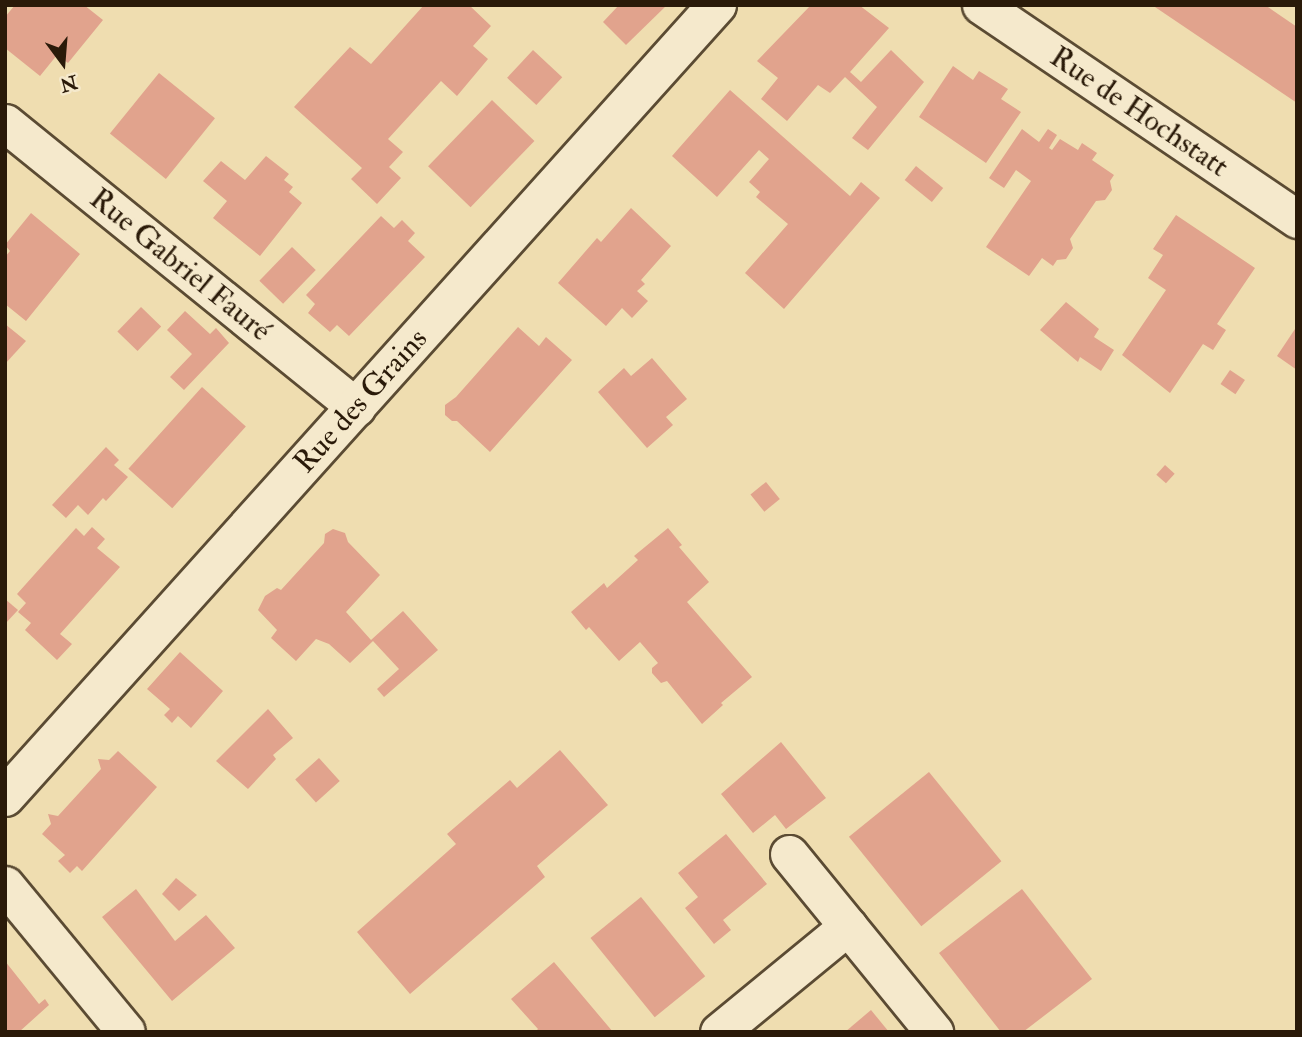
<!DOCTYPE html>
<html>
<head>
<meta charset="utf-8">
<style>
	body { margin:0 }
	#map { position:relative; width:1302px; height:1037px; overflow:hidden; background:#efddb0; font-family:"IM FELL Double Pica",serif }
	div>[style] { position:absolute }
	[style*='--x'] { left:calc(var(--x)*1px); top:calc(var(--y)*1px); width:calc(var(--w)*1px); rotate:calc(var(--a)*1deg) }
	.building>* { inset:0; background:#e1a38d; transform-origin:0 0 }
	.roads { filter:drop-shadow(2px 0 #5b4b33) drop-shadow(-2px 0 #5b4b33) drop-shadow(0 2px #5b4b33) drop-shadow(0 -2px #5b4b33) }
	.minor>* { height:37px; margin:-18.5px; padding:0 18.5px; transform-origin:18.5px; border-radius:18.5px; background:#f5e9cc }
	.tertiary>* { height:38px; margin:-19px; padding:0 19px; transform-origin:19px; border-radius:19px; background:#f5e9cc }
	span { translate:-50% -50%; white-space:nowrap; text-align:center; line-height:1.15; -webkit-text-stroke:6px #f5e9cc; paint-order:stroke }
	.street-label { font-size:30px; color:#2a1a09 }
	.frame { position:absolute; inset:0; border:7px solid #2a1a09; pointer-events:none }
	.north { position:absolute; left:28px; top:28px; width:70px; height:70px; -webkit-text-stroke:5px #f5e9cc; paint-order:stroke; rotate:164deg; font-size:19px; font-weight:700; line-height:28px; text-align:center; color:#2a1a09 }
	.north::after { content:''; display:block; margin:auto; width:24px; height:32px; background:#2a1a09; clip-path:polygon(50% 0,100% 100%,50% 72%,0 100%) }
</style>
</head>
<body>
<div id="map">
	<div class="building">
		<i style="clip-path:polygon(15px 5px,84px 5px,103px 20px,68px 63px,57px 55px,40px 76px,5px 48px,5px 17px)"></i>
		<i style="clip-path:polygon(424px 5px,469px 5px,491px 26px,473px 46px,488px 59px,457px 96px,441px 81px,388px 139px,403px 152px,389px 167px,401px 178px,377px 204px,351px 179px,362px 168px,294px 107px,350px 47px,371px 64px)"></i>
		<i style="clip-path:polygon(619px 5px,667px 5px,626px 45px,603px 22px)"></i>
		<i style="clip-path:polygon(811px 5px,859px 5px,889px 28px,850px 72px,861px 82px,891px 50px,924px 82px,868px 150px,852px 138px,877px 107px,845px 77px,830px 93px,818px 85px,787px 121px,761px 99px,778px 78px,757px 61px)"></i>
		<i style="clip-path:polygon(1152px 5px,1265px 5px,1297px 27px,1297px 103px)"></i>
		<i style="left:533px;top:50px;width:40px;height:38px;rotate:43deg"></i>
		<i style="clip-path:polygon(953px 66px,973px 80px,979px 71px,1008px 89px,1001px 99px,1021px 112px,986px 163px,919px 117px)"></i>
		<i style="left:159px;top:73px;width:72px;height:78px;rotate:39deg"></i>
		<i style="clip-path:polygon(730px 90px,850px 196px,861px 182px,880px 198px,784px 309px,745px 273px,788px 224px,756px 197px,760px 192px,749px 182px,769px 159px,759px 150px,717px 197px,672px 156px)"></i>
		<i style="left:492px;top:100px;width:59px;height:92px;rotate:44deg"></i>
		<i style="clip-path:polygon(1022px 129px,1039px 142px,1048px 129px,1057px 135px,1049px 148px,1052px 150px,1060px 139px,1078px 150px,1082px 143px,1097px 153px,1092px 160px,1114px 175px,1110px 181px,1112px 190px,1105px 200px,1096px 201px,1070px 239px,1073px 248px,1066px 259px,1057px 260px,1053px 266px,1042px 258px,1029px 276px,986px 247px,1031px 181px,1016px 170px,1004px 188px,989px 178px)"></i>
		<i style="clip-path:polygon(266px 156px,289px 174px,284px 180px,293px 187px,289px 192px,302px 203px,260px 256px,213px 218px,227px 201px,203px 181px,221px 161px,245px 180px)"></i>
		<i style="left:916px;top:166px;width:35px;height:18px;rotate:39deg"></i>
		<i style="clip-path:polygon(631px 208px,671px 246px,641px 280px,645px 284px,637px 291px,648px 301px,632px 318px,622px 308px,606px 326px,558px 283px,597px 238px,601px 242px)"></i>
		<i style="clip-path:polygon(31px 213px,80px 254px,26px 321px,5px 304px,5px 257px,10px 251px,5px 245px)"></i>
		<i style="clip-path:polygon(1176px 215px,1255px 268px,1217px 324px,1226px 330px,1213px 350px,1203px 344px,1170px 393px,1122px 355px,1166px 290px,1148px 278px,1163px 255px,1153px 249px)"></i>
		<i style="clip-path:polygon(381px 216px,394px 228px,402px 220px,415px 233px,408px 241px,425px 257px,349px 336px,337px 325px,330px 332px,308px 313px,315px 304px,306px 295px)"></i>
		<i style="left:292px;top:247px;width:33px;height:47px;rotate:44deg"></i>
		<i style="clip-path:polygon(1066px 302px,1099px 329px,1094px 337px,1114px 350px,1101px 371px,1080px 357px,1078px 362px,1040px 330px)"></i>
		<i style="left:141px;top:307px;width:28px;height:34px;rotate:44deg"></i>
		<i style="clip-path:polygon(185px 311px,210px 334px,216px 328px,229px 343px,184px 390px,170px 377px,192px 354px,167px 330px)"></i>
		<i style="clip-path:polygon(5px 324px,26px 341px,5px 364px)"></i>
		<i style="clip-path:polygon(1297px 326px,1297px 370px,1277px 356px)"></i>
		<i style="clip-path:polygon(518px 327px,539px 346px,546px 337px,572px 360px,490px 452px,457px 421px,452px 421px,445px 415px,445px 405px,456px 397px)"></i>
		<i style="clip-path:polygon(652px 358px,687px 399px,666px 417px,673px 425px,647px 448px,598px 392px,624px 368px,631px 376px)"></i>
		<i style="left:1230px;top:370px;width:18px;height:17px;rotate:34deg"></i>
		<i style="left:202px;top:387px;width:59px;height:110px;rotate:42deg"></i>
		<i style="clip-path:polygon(106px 447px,119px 460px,114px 465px,128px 477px,106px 501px,103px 498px,88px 515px,78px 505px,66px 518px,52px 505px)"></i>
		<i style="left:1165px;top:465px;width:13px;height:13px;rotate:42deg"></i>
		<i style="left:766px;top:482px;width:22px;height:20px;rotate:51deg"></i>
		<i style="clip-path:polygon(92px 527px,105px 539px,97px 548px,120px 567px,60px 634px,72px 644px,57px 660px,25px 630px,31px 623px,18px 612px,26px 603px,17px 594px,76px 528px,84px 536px)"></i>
		<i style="clip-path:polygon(668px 528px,682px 545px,679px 547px,709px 582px,687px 602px,752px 677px,721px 703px,723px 705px,702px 724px,667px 681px,661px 683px,652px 673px,652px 668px,658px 663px,640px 642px,619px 661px,589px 627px,586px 630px,571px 612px,604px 583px,607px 588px,638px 560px,634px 556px)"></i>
		<i style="clip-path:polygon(333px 529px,345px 533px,348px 542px,380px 575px,346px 612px,371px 640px,403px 611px,438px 650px,384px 697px,377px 689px,399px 669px,373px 641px,350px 663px,329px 644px,316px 639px,296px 661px,271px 638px,277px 630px,258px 610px,265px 596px,277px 588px,281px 590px,324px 543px,325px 534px)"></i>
		<i style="clip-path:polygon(5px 599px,18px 610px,5px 624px)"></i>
		<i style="clip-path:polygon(180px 652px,223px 691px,191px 728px,178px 716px,172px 723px,164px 715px,170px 709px,147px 689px)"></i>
		<i style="clip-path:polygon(268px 709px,293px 738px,273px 755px,276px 759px,248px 789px,216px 761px)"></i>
		<i style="clip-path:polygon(781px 742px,826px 798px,786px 829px,775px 815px,753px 833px,721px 794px)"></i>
		<i style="clip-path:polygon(560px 750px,608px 805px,537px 866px,545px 877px,410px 994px,357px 932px,456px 844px,447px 834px,510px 780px,517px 788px)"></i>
		<i style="clip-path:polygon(118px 751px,157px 787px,82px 871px,77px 866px,70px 873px,58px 861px,65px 855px,42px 834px,51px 824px,48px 814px,58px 816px,101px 769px,98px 759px,109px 760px)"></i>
		<i style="left:319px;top:758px;width:31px;height:32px;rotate:48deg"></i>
		<i style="left:929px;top:772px;width:115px;height:103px;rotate:51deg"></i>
		<i style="clip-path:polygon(726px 834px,767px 884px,723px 920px,731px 930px,714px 944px,685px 908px,698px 897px,678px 873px)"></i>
		<i style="clip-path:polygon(176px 878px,197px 895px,179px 911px,162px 894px)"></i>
		<i style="clip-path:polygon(136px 889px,175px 941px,206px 915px,235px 948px,172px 1001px,102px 917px)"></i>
		<i style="clip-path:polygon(1022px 889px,1092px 979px,1023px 1032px,1001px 1032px,939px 953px)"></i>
		<i style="left:641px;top:897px;width:102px;height:65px;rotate:51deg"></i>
		<i style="clip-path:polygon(5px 961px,39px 1004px,45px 999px,49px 1005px,19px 1032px,5px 1032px)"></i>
		<i style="clip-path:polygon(554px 962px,613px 1032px,535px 1032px,538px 1029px,511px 999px)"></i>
		<i style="clip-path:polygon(871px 1010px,889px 1032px,845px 1032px)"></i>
	</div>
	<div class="roads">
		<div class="minor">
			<i style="--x:981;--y:5;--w:382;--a:34.1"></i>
			<i style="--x:5;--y:123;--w:452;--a:39"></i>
			<i style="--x:789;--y:854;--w:230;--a:50.8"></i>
			<i style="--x:5;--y:885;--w:190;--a:50.5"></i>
			<i style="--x:719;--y:1032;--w:167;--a:-39.4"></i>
		</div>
		<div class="tertiary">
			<i style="--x:5;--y:797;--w:1065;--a:-48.04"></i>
		</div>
	</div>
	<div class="street-label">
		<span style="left:1139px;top:112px;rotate:34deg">Rue de Hochstatt</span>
		<span style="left:180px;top:265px;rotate:39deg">Rue Gabriel Fauré</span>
		<span style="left:361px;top:401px;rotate:-48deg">Rue des Grains</span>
	</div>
	<div class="frame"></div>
	<div class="north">N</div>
</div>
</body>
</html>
